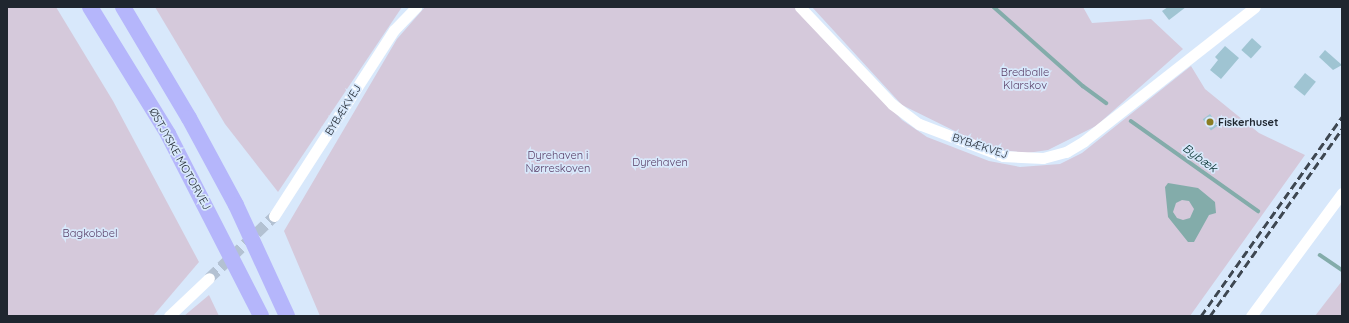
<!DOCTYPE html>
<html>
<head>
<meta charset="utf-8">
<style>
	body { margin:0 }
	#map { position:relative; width:1349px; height:323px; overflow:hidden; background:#d8e8fb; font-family:Quicksand,sans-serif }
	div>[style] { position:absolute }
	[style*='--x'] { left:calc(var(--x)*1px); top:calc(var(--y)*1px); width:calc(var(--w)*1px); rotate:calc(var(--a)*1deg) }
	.green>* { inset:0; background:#d5c9db }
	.water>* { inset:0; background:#83acaa }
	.stream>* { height:3.5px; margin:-1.75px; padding:0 1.75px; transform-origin:1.75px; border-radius:1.75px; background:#83acaa }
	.building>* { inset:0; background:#9fc4d2; transform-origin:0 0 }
	.minor-tunnel>* { height:11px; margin-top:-5.5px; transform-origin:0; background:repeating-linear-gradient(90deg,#b3c1d2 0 11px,transparent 0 16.5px) }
	.minor>* { height:11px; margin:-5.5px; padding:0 5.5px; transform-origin:5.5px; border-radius:5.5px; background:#fff }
	.highway>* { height:16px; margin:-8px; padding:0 8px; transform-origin:8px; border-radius:8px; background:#b5b6fb }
	.rail>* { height:3px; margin-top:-1.5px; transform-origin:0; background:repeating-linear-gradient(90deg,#3e4751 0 8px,transparent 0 12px) }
	.dots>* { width:11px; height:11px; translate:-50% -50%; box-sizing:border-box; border:2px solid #d8e8fb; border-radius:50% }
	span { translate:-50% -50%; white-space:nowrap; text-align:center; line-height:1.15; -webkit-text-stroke:3.5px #d8e8fb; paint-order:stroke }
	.park-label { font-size:11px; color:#583d66 }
	.street-label { font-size:11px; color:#1f262f }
	.poi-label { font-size:11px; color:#1f262f; font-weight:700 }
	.left { translate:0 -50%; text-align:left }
	.water-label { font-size:12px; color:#073231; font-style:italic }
	.frame { position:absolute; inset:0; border:8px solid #1f262f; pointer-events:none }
</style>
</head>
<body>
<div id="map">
	<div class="green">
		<i style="clip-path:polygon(7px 7px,56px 7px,113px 101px,199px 262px,153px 316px,7px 316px)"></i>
		<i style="clip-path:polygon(155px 7px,402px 7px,278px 192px,225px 124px)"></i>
		<i style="clip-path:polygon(425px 7px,794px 7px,902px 120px,927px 137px,989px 161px,1020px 167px,1060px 164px,1082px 153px,1191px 66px,1205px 89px,1259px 133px,1305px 155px,1190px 316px,320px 316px,284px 231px,397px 39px)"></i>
		<i style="clip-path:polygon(812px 7px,1083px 7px,1092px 23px,1151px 19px,1183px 49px,1096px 126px,1048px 150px,1027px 153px,1002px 150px,973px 140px,902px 105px)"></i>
		<i style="clip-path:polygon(1342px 281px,1342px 316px,1315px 316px)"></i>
		<i style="clip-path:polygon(209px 295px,219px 316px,184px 316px)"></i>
	</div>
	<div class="water">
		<i style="clip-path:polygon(evenodd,1168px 183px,1198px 188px,1215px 202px,1216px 213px,1209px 215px,1194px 242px,1188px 242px,1168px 217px,1165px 187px,1168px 183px,1182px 200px,1189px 201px,1194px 209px,1190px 218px,1183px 220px,1177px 218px,1173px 212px,1176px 203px,1182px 200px)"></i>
	</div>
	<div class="stream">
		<i style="--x:994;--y:7;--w:119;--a:41.6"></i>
		<i style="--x:1083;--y:86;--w:29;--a:36"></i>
		<i style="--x:1131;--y:121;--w:156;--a:35.3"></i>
		<i style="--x:1320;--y:255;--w:27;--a:34"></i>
	</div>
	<div class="building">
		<i style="clip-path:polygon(1168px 7px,1186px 7px,1169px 20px,1162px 11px)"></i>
		<i style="left:1252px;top:38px;width:13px;height:16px;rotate:42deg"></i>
		<i style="clip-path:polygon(1225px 46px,1239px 58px,1221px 79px,1210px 70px,1218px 60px,1215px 57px)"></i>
		<i style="clip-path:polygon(1325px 50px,1342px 65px,1333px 70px,1319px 57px)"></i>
		<i style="left:1305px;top:73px;width:14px;height:18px;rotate:39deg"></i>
		<i style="left:1210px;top:114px;width:14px;height:9px;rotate:54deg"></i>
	</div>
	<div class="minor-tunnel">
		<i style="--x:209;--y:278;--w:90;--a:-43.6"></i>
	</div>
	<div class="minor">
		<i style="--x:800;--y:7;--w:134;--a:46.5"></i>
		<i style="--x:892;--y:104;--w:34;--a:37"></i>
		<i style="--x:919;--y:124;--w:90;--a:20.9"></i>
		<i style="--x:1003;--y:156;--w:40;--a:2.9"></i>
		<i style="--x:1043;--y:158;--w:24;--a:-15"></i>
		<i style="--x:1066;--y:152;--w:21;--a:-31"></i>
		<i style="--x:1084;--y:141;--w:217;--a:-38.1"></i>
		<i style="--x:274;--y:216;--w:221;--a:-57.2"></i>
		<i style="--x:394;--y:30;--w:32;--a:-46"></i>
		<i style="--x:169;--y:316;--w:55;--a:-43.5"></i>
		<i style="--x:1251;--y:316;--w:153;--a:-53.5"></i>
	</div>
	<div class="highway">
		<i style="--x:90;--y:7;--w:149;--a:58.4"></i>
		<i style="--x:168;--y:134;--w:204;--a:62.9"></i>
		<i style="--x:123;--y:7;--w:129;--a:59.3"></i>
		<i style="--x:189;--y:118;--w:99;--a:61.6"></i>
		<i style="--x:236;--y:205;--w:122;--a:65.3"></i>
	</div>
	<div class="rail">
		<i style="--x:1201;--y:316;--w:244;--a:-54.7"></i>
		<i style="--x:1210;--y:316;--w:229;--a:-54.8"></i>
	</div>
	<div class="dots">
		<i style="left:1210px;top:122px;background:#8a7d23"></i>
	</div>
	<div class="park-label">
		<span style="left:1025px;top:79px">Bredballe<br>Klarskov</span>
		<span style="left:558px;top:162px">Dyrehaven i<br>Nørreskoven</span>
		<span style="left:660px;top:162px">Dyrehaven</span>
		<span style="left:90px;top:233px">Bagkobbel</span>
	</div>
	<div class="street-label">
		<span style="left:343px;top:110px;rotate:-58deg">BYBÆKVEJ</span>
		<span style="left:980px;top:146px;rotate:18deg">BYBÆKVEJ</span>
		<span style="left:180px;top:159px;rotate:61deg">ØSTJYSKE MOTORVEJ</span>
	</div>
	<div class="poi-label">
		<span class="left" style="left:1218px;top:122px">Fiskerhuset</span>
	</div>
	<div class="water-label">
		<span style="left:1200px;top:158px;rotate:36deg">Bybæk</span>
	</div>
	<div class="frame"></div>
</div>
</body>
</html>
